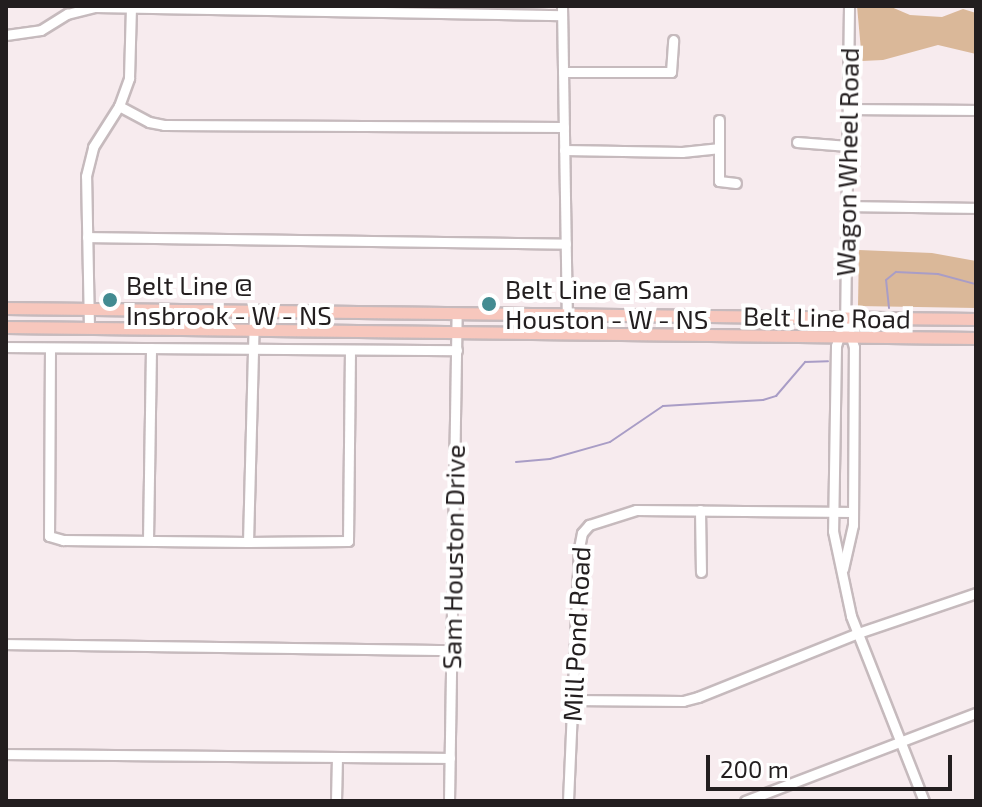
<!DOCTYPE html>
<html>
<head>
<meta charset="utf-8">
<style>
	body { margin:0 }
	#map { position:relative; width:982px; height:807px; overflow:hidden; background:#f7ebee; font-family:"Exo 2",sans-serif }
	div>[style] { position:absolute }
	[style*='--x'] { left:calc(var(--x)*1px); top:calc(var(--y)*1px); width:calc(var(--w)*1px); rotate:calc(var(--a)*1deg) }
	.green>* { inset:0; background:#dab899 }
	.stream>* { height:2px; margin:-1px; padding:0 1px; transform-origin:1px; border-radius:1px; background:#a99dc6 }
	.roads { filter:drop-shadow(2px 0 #c6babd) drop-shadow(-2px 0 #c6babd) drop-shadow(0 2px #c6babd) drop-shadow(0 -2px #c6babd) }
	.minor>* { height:9px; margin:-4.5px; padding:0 4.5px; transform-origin:4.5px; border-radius:4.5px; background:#fff }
	.major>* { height:11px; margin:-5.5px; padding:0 5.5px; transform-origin:5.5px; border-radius:5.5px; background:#f7c7bd }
	.dots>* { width:22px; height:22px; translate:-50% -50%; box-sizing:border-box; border:4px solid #fff; border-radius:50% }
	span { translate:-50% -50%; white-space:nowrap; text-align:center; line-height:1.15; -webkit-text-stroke:8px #fff; paint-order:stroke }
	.street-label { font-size:26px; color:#231e1f }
	.poi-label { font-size:26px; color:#231e1f }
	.left { translate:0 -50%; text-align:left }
	.frame { position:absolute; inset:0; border:8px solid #231e1f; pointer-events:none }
	.scale { position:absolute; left:706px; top:755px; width:246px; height:36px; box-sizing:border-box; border:4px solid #231e1f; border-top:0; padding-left:10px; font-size:24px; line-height:28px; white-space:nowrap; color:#231e1f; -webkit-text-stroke:6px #fff; paint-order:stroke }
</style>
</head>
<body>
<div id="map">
	<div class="green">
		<i style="clip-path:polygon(857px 6px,889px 6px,910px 15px,942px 17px,963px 9px,976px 13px,976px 54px,938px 45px,883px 60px,862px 61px)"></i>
		<i style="clip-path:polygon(859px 250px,932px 253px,976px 261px,976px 308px,858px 306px)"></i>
	</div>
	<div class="stream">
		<i style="--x:889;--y:308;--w:28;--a:-96"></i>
		<i style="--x:886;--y:280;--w:13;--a:-39"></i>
		<i style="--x:896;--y:272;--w:42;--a:2.7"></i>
		<i style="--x:938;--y:274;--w:39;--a:15"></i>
		<i style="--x:516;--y:462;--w:34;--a:-5"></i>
		<i style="--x:550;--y:459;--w:62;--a:-15.8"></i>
		<i style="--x:610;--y:442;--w:64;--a:-34.2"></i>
		<i style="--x:663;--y:406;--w:100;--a:-3.4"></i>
		<i style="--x:763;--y:400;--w:14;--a:-17"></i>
		<i style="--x:776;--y:396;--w:45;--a:-49.5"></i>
		<i style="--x:805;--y:362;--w:23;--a:-2"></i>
	</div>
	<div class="roads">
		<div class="minor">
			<i style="--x:562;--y:6;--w:326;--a:89.1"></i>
			<i style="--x:849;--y:6;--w:312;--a:90.7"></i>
			<i style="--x:845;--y:318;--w:29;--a:108"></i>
			<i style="--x:836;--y:346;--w:185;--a:90.9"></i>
			<i style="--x:833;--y:531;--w:87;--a:78"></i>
			<i style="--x:851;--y:616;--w:199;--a:68.5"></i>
			<i style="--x:6;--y:35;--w:35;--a:-8"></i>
			<i style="--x:41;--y:30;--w:31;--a:-32"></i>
			<i style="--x:67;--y:14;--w:29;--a:-14"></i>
			<i style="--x:95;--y:7;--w:467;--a:1"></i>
			<i style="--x:563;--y:72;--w:108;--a:0"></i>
			<i style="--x:671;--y:72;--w:32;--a:-86"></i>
			<i style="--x:119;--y:106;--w:34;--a:28"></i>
			<i style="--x:149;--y:122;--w:15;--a:11"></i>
			<i style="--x:164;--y:125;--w:400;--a:0.3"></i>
			<i style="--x:848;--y:109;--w:128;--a:0.4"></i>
			<i style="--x:719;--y:120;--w:61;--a:90"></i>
			<i style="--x:719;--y:181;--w:17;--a:7"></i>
			<i style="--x:797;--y:142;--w:51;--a:4.5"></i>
			<i style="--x:564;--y:150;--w:118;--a:1"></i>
			<i style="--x:682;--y:152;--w:36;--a:-6"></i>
			<i style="--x:847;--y:206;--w:129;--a:0.9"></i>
			<i style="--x:87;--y:237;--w:479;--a:0.8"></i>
			<i style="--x:89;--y:328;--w:152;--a:-91.1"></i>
			<i style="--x:86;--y:176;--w:30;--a:-76"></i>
			<i style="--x:93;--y:147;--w:49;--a:-57.6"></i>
			<i style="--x:119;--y:106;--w:30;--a:-70"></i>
			<i style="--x:129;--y:78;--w:72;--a:-88.4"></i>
			<i style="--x:6;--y:347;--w:451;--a:0.4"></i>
			<i style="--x:50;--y:348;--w:188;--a:90.3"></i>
			<i style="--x:49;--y:536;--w:15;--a:16"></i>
			<i style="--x:63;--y:540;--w:185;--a:0.6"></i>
			<i style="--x:248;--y:542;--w:100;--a:-0.6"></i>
			<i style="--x:348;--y:541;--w:191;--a:-89.4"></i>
			<i style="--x:700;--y:510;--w:62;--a:89.1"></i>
			<i style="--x:148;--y:540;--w:192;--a:-89.1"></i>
			<i style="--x:248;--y:542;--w:231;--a:-88.5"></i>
			<i style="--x:843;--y:569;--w:45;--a:-77.2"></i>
			<i style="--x:853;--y:525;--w:178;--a:-89.7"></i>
			<i style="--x:854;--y:347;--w:30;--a:-107"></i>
			<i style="--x:6;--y:644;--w:446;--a:0.8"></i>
			<i style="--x:571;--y:700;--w:112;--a:0.5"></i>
			<i style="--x:683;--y:701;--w:16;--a:-15"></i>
			<i style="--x:698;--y:697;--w:172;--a:-21.8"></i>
			<i style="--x:858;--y:633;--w:125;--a:-18.7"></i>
			<i style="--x:6;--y:754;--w:444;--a:0.5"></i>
			<i style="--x:336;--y:801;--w:44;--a:-88.7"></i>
			<i style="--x:449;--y:801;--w:488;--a:-89.1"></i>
			<i style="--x:568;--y:801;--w:253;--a:-87.5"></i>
			<i style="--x:579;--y:548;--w:15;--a:-79"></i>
			<i style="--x:582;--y:533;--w:11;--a:-49"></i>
			<i style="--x:589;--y:525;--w:49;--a:-17.7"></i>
			<i style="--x:636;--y:510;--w:217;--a:0.5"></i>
			<i style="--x:745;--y:801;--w:247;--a:-20.9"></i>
		</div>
		<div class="major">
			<i style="--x:6;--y:308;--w:970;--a:0.65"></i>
			<i style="--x:6;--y:327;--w:970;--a:0.65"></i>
		</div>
	</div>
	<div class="dots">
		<i style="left:110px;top:300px;background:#438b91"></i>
		<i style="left:489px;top:304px;background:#438b91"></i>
	</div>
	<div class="street-label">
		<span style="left:847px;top:162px;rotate:-89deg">Wagon Wheel Road</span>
		<span style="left:827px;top:317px;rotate:1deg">Belt Line Road</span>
		<span style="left:453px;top:557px;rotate:-89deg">Sam Houston Drive</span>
		<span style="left:576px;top:634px;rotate:-87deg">Mill Pond Road</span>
	</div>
	<div class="poi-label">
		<span class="left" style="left:126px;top:300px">Belt Line @<br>Insbrook - W - NS</span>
		<span class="left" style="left:505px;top:304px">Belt Line @ Sam<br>Houston - W - NS</span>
	</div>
	<div class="frame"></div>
	<div class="scale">200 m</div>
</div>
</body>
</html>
